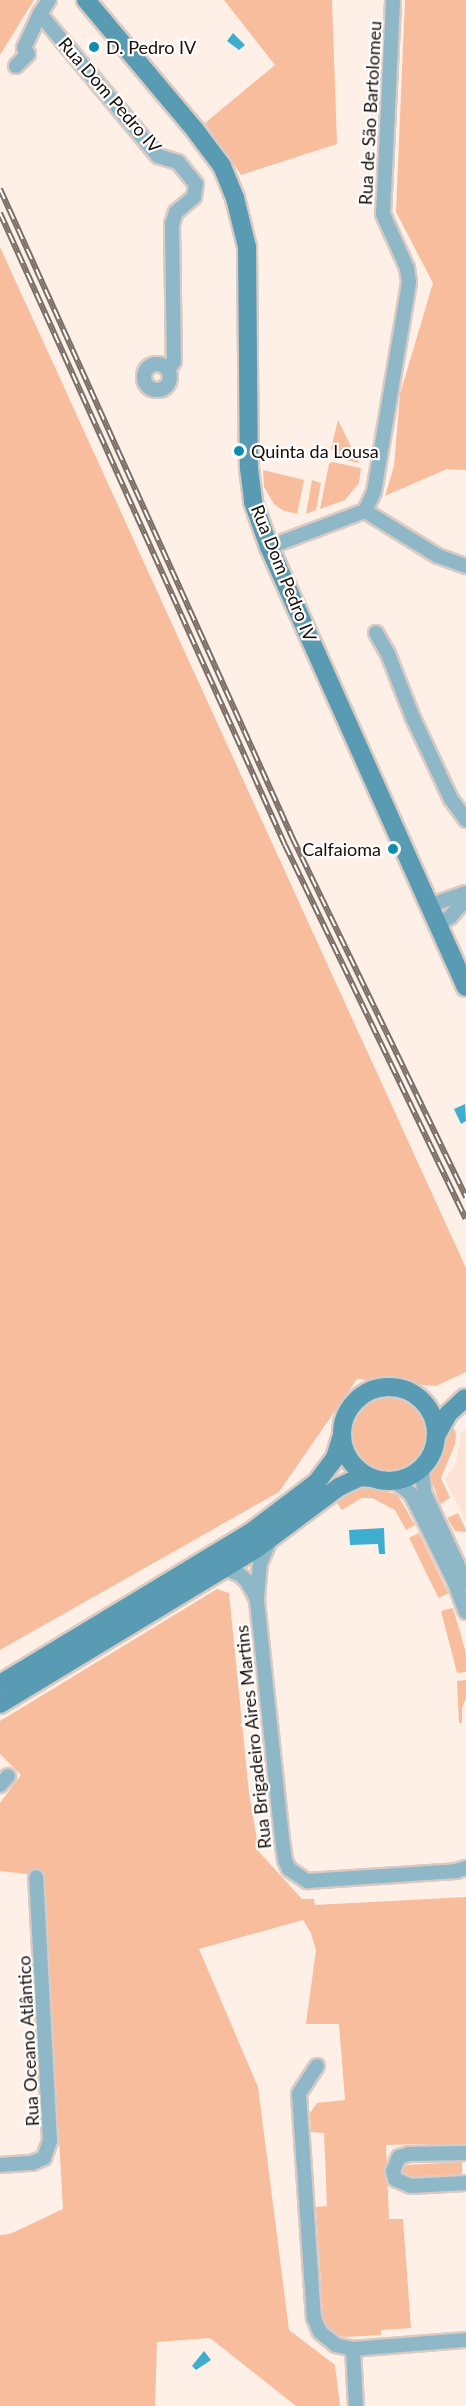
<!DOCTYPE html>
<html>
<head>
<meta charset="utf-8">
<style>
	body { margin:0 }
	#map { position:relative; width:466px; height:2406px; overflow:hidden; background:#feefe7; font-family:Lato,sans-serif }
	div>[style] { position:absolute }
	[style*='--x'] { left:calc(var(--x)*1px); top:calc(var(--y)*1px); width:calc(var(--w)*1px); rotate:calc(var(--a)*1deg) }
	.built>* { inset:0; background:#fde3d5 }
	.green>* { inset:0; background:#f8bd9c; transform-origin:0 0 }
	.round { border-radius:50% }
	.water>* { inset:0; background:#3daed0 }
	.roads { filter:drop-shadow(2px 0 #d9cbc3) drop-shadow(-2px 0 #d9cbc3) drop-shadow(0 2px #d9cbc3) drop-shadow(0 -2px #d9cbc3) }
	.street>* { height:14px; margin:-7px; padding:0 7px; transform-origin:7px; border-radius:7px; background:#8eb8c8 }
	.street>.ring { margin:-7px; padding:0; box-sizing:content-box; background:none; border:14px solid #8eb8c8; border-radius:50% }
	.secondary>* { height:18px; margin:-9px; padding:0 9px; transform-origin:9px; border-radius:9px; background:#599bb2 }
	.secondary>.ring { margin:-9px; padding:0; box-sizing:content-box; background:none; border:18px solid #599bb2; border-radius:50% }
	.rail>* { height:6px; margin-top:-3px; transform-origin:0; background:repeating-linear-gradient(90deg,#fff 0 11px,#7a6e66 0 22px); box-sizing:border-box; border-block:2px solid #7a6e66 }
	.dots>* { width:16px; height:16px; translate:-50% -50%; box-sizing:border-box; border:3px solid #fff; border-radius:50% }
	span { translate:-50% -50%; white-space:nowrap; text-align:center; line-height:1.15; -webkit-text-stroke:4.5px #fff; paint-order:stroke }
	.poi-label { font-size:18px; color:#190e07 }
	.left { translate:0 -50%; text-align:left }
	.right { translate:-100% -50%; text-align:right }
	.street-label { font-size:18px; color:#190e07 }
</style>
</head>
<body>
<div id="map">
	<div class="built">
		<i style="clip-path:polygon(466px 1430px,466px 1522px,445px 1479px,456px 1463px,461px 1432px)"></i>
	</div>
	<div class="green">
		<i style="clip-path:polygon(0 0,34px 0,0 55px)"></i>
		<i style="clip-path:polygon(224px 0,332px 0,337px 144px,241px 175px,205px 123px,275px 65px)"></i>
		<i style="clip-path:polygon(405px 0,466px 0,466px 470px,447px 469px,385px 496px,394px 466px,400px 394px,433px 283px,396px 212px)"></i>
		<i style="clip-path:polygon(0 247px,466px 1268px,466px 1372px,436px 1386px,357px 1379px,279px 1492px,0 1650px)"></i>
		<i style="clip-path:polygon(338px 420px,359px 463px,333px 457px,334px 450px,331px 449px)"></i>
		<i style="clip-path:polygon(332px 462px,361px 468px,359px 483px,345px 500px,320px 509px,329px 464px)"></i>
		<i style="clip-path:polygon(263px 470px,304px 480px,297px 514px,282px 510px,274px 504px,264px 487px)"></i>
		<i style="clip-path:polygon(312px 480px,321px 483px,316px 510px,306px 514px)"></i>
		<i class="round" style="left:349px;top:1395px;width:78px;height:78px"></i>
		<i style="clip-path:polygon(452px 1424px,456px 1434px,455px 1444px,441px 1478px,450px 1498px,440px 1504px,430px 1476px,441px 1453px,446px 1431px)"></i>
		<i style="clip-path:polygon(360px 1487px,397px 1494px,415px 1525px,406px 1530px,395px 1510px,372px 1498px,362px 1498px,342px 1510px,334px 1499px)"></i>
		<i style="clip-path:polygon(458px 1513px,466px 1530px,466px 1532px,455px 1531px,447px 1518px)"></i>
		<i style="left:419px;top:1533px;width:67px;height:11px;rotate:64deg"></i>
		<i style="clip-path:polygon(217px 1589px,229px 1593px,249px 1793px,259px 1852px,302px 1899px,314px 1899px,315px 1905px,466px 1897px,466px 2148px,433px 2150px,427px 2144px,386px 2145px,389px 2219px,403px 2219px,411px 2328px,381px 2330px,381px 2335px,344px 2337px,329px 2331px,323px 2315px,316px 2207px,327px 2206px,324px 2133px,311px 2132px,310px 2113px,317px 2103px,345px 2100px,339px 2024px,306px 2024px,316px 1950px,311px 1933px,303px 1920px,199px 1949px,258px 2087px,289px 2330px,335px 2365px,340px 2406px,296px 2406px,210px 2338px,157px 2342px,155px 2406px,0 2406px,0 2235px,10px 2234px,63px 2209px,44px 1876px,0 1871px,0 1803px,21px 1775px,0 1754px,0 1721px)"></i>
		<i style="clip-path:polygon(453px 1608px,466px 1653px,466px 1672px,457px 1673px,441px 1611px)"></i>
		<i style="clip-path:polygon(466px 1680px,466px 1698px,462px 1708px,462px 1723px,459px 1723px,457px 1681px)"></i>
		<i style="clip-path:polygon(462px 2162px,462px 2174px,407px 2177px,401px 2174px,402px 2169px,407px 2165px)"></i>
	</div>
	<div class="water">
		<i style="clip-path:polygon(233px 33px,245px 45px,239px 50px,227px 41px)"></i>
		<i style="clip-path:polygon(465px 1104px,466px 1121px,461px 1124px,454px 1109px)"></i>
		<i style="clip-path:polygon(384px 1528px,385px 1554px,379px 1554px,378px 1544px,350px 1545px,349px 1530px)"></i>
		<i style="clip-path:polygon(204px 2351px,211px 2360px,196px 2370px,192px 2366px)"></i>
	</div>
	<div class="roads">
		<div class="street">
			<i style="--x:49;--y:0;--w:17;--a:123"></i>
			<i style="--x:40;--y:14;--w:185;--a:50.3"></i>
			<i style="--x:158;--y:156;--w:21;--a:17"></i>
			<i style="--x:178;--y:162;--w:28;--a:51"></i>
			<i style="--x:196;--y:184;--w:13;--a:99"></i>
			<i style="--x:194;--y:197;--w:23;--a:140"></i>
			<i style="--x:176;--y:212;--w:13;--a:108"></i>
			<i style="--x:172;--y:224;--w:137;--a:89.2"></i>
			<i style="--x:174;--y:361;--w:11;--a:124"></i>
			<i style="--x:16;--y:66;--w:17;--a:-45"></i>
			<i style="--x:28;--y:54;--w:7;--a:-124"></i>
			<i style="--x:24;--y:48;--w:38;--a:-65"></i>
			<i class="ring" style="left:144px;top:364px;width:12px;height:12px"></i>
			<i style="--x:365;--y:511;--w:86;--a:31.7"></i>
			<i style="--x:438;--y:556;--w:30;--a:20"></i>
			<i style="--x:269;--y:547;--w:103;--a:-20.6"></i>
			<i style="--x:365;--y:511;--w:21;--a:-65"></i>
			<i style="--x:374;--y:492;--w:213;--a:-80.5"></i>
			<i style="--x:409;--y:282;--w:14;--a:-98"></i>
			<i style="--x:407;--y:268;--w:59;--a:-114"></i>
			<i style="--x:383;--y:214;--w:214;--a:-87.3"></i>
			<i style="--x:376;--y:633;--w:24;--a:60"></i>
			<i style="--x:388;--y:654;--w:69;--a:68.7"></i>
			<i style="--x:413;--y:718;--w:89;--a:64.9"></i>
			<i style="--x:451;--y:799;--w:26;--a:54"></i>
			<i style="--x:431;--y:905;--w:37;--a:-19"></i>
			<i style="--x:440;--y:923;--w:12;--a:-31"></i>
			<i style="--x:450;--y:917;--w:24;--a:-48"></i>
			<i style="--x:422;--y:1468;--w:24;--a:85"></i>
			<i style="--x:424;--y:1492;--w:100;--a:65.2"></i>
			<i style="--x:394;--y:1481;--w:21;--a:37"></i>
			<i style="--x:411;--y:1494;--w:97;--a:63.7"></i>
			<i style="--x:454;--y:1581;--w:33;--a:69"></i>
			<i style="--x:270;--y:1540;--w:25;--a:113"></i>
			<i style="--x:260;--y:1563;--w:38;--a:95"></i>
			<i style="--x:257;--y:1601;--w:239;--a:84"></i>
			<i style="--x:282;--y:1839;--w:21;--a:82"></i>
			<i style="--x:285;--y:1860;--w:10;--a:66"></i>
			<i style="--x:289;--y:1869;--w:22;--a:34"></i>
			<i style="--x:307;--y:1881;--w:149;--a:-3.8"></i>
			<i style="--x:456;--y:1871;--w:10;--a:-17"></i>
			<i style="--x:218;--y:1572;--w:10;--a:-11"></i>
			<i style="--x:228;--y:1570;--w:12;--a:20"></i>
			<i style="--x:239;--y:1574;--w:11;--a:41"></i>
			<i style="--x:247;--y:1581;--w:21;--a:61"></i>
			<i style="--x:0;--y:1785;--w:12;--a:-48"></i>
			<i style="--x:317;--y:2066;--w:33;--a:123"></i>
			<i style="--x:299;--y:2094;--w:225;--a:86.2"></i>
			<i style="--x:314;--y:2318;--w:15;--a:67"></i>
			<i style="--x:320;--y:2332;--w:21;--a:39"></i>
			<i style="--x:336;--y:2345;--w:17;--a:13"></i>
			<i style="--x:353;--y:2349;--w:57;--a:87"></i>
			<i style="--x:466;--y:2153;--w:57;--a:179"></i>
			<i style="--x:409;--y:2154;--w:10;--a:163"></i>
			<i style="--x:399;--y:2157;--w:15;--a:113"></i>
			<i style="--x:393;--y:2171;--w:8;--a:76"></i>
			<i style="--x:395;--y:2179;--w:17;--a:24"></i>
			<i style="--x:411;--y:2186;--w:55;--a:-3.1"></i>
			<i style="--x:0;--y:2165;--w:32;--a:-4"></i>
			<i style="--x:32;--y:2163;--w:13;--a:-23"></i>
			<i style="--x:44;--y:2158;--w:18;--a:-71"></i>
			<i style="--x:50;--y:2141;--w:264;--a:-93"></i>
			<i style="--x:353;--y:2349;--w:113;--a:-4.6"></i>
		</div>
		<div class="secondary">
			<i style="--x:86;--y:0;--w:170;--a:50"></i>
			<i style="--x:195;--y:130;--w:45;--a:53.1"></i>
			<i style="--x:222;--y:166;--w:35;--a:68"></i>
			<i style="--x:235;--y:198;--w:50;--a:76.2"></i>
			<i style="--x:247;--y:247;--w:221;--a:89.5"></i>
			<i style="--x:249;--y:468;--w:34;--a:83"></i>
			<i style="--x:253;--y:502;--w:48;--a:70.4"></i>
			<i style="--x:269;--y:547;--w:482;--a:65.9"></i>
			<i class="ring" style="left:342px;top:1387px;width:76px;height:76px"></i>
			<i style="--x:436;--y:1436;--w:25;--a:-61"></i>
			<i style="--x:448;--y:1414;--w:23;--a:-43"></i>
			<i style="--x:0;--y:1684;--w:297;--a:-31.2"></i>
			<i style="--x:254;--y:1530;--w:79;--a:-37.3"></i>
			<i style="--x:317;--y:1482;--w:30;--a:-53"></i>
			<i style="--x:335;--y:1458;--w:24;--a:-73"></i>
			<i style="--x:0;--y:1704;--w:299;--a:-31.2"></i>
			<i style="--x:256;--y:1549;--w:104;--a:-36.8"></i>
			<i style="--x:339;--y:1487;--w:23;--a:-25"></i>
			<i style="--x:360;--y:1477;--w:12;--a:5"></i>
		</div>
	</div>
	<div class="rail">
		<i style="--x:0;--y:189;--w:711;--a:65.74"></i>
		<i style="--x:292;--y:837;--w:400;--a:64.2"></i>
		<i style="--x:0;--y:213;--w:693;--a:65.73"></i>
		<i style="--x:285;--y:845;--w:415;--a:64.2"></i>
	</div>
	<div class="dots">
		<i style="left:94px;top:47px;background:#0f8dae"></i>
		<i style="left:239px;top:451px;background:#0f8dae"></i>
		<i style="left:393px;top:849px;background:#0f8dae"></i>
	</div>
	<div class="poi-label">
		<span class="left" style="left:106px;top:47px">D. Pedro IV</span>
		<span class="left" style="left:251px;top:451px">Quinta da Lousa</span>
		<span class="right" style="left:381px;top:849px">Calfaioma</span>
	</div>
	<div class="street-label">
		<span style="left:110px;top:95px;rotate:49deg">Rua Dom Pedro IV</span>
		<span style="left:370px;top:113px;rotate:-87deg">Rua de São Bartolomeu</span>
		<span style="left:284px;top:573px;rotate:68deg">Rua Dom Pedro IV</span>
		<span style="left:253px;top:1737px;rotate:-96deg">Rua Brigadeiro Aires Martins</span>
		<span style="left:28px;top:2041px;rotate:-93deg">Rua Oceano Atlântico</span>
	</div>
</div>
</body>
</html>
